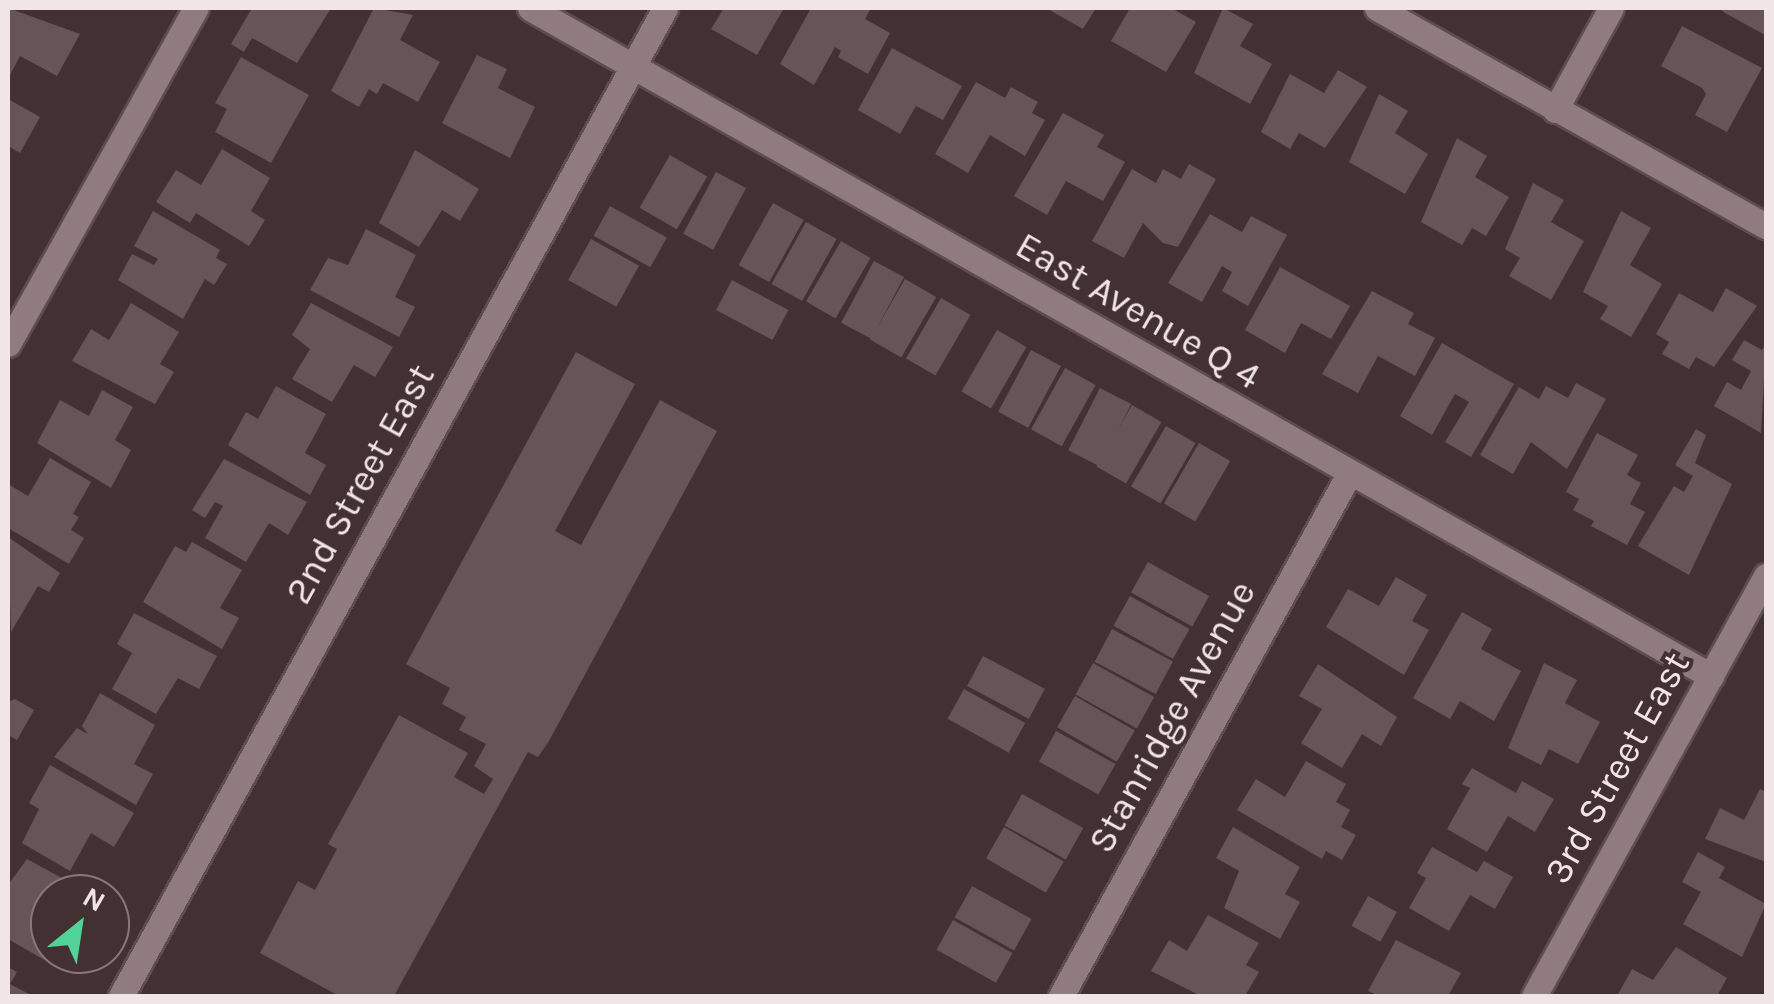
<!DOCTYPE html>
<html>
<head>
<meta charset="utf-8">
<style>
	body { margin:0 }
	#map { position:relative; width:1774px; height:1004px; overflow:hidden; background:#423032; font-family:Karla,sans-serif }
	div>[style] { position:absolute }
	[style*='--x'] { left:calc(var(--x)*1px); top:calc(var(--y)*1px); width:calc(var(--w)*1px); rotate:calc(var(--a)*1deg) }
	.building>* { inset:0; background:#675457; transform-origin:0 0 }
	.roads { filter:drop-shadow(2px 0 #5c4d4f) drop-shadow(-2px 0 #5c4d4f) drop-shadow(0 2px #5c4d4f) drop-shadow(0 -2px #5c4d4f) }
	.minor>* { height:25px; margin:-12.5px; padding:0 12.5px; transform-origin:12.5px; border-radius:12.5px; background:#907c7e }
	span { translate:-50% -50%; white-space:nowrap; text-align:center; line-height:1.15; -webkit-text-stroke:8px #423032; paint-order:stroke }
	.street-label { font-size:38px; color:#f1e5e6 }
	.frame { position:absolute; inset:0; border:10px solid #f1e5e6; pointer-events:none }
	.north { position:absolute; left:30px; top:874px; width:100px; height:100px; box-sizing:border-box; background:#423032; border:2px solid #88787a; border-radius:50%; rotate:30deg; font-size:28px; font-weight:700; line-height:40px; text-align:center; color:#f1e5e6 }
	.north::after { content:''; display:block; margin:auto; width:35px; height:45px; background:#51d397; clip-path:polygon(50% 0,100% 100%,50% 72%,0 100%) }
</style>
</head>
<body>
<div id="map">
	<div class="building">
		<i style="clip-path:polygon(8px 8px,80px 34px,57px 76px,20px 56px,8px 79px)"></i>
		<i style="clip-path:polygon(252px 8px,331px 8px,297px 63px,252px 38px,244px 52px,231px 44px)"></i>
		<i style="clip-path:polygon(374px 8px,413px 15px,400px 40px,440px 62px,418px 102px,383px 83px,377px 94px,369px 89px,359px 107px,331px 91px)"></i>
		<i style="clip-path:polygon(724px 8px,784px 8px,757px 55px,711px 29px)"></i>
		<i style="clip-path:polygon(811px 8px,871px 8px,865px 19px,890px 33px,868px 74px,838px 57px,841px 51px,835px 47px,814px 85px,780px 64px)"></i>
		<i style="clip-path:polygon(1046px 8px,1096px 8px,1083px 29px)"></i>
		<i style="clip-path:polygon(1130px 8px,1171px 8px,1196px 22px,1166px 72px,1111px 41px)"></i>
		<i style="clip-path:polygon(1223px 8px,1253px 24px,1240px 46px,1272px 64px,1250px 104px,1194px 73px)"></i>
		<i style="clip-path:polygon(1719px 8px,1766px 8px,1765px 35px,1725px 13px)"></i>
		<i style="clip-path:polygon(1682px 26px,1762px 68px,1727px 132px,1695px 115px,1706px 94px,1702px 88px,1661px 66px)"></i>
		<i style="clip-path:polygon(892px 48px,962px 86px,943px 120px,916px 106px,900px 134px,858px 110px)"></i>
		<i style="clip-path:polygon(477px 55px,507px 69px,498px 88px,535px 107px,510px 158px,442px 123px)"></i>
		<i style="clip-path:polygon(241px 57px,309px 95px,271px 163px,215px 132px,227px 109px,215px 103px)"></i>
		<i style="clip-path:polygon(1338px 70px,1367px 87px,1325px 148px,1299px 133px,1290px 149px,1261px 132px,1290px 74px,1324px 93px)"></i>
		<i style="clip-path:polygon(976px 82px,1005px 98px,1011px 87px,1038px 102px,1032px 113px,1045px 120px,1025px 156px,990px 135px,968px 173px,935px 154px)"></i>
		<i style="clip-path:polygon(1379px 94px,1408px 111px,1395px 133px,1428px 154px,1405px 194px,1349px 162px)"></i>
		<i style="clip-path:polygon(8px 99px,40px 117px,20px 153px,8px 146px)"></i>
		<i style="clip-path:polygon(1063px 113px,1104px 135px,1097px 147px,1125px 162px,1103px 201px,1066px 181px,1047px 215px,1014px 196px)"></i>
		<i style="clip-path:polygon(1457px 138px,1487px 156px,1475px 177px,1509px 197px,1486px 236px,1472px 228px,1462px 245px,1421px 222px)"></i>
		<i style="clip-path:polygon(222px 149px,270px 178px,251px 211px,265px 220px,249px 246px,196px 213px,190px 223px,156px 202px,176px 170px,201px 185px)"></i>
		<i style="clip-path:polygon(415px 150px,479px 189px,460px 221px,442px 210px,419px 247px,379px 223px)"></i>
		<i style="left:670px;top:155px;width:43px;height:61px;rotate:30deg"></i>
		<i style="clip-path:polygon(1189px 164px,1216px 179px,1178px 247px,1163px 243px,1143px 223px,1124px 258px,1092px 241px,1132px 169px,1156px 183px,1163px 169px,1181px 179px)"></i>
		<i style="left:716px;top:172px;width:34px;height:70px;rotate:28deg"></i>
		<i style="clip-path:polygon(1533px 183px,1564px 200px,1551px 222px,1584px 241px,1551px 300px,1509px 276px,1520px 258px,1505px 249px)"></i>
		<i style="left:773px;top:203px;width:35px;height:71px;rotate:29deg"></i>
		<i style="left:610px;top:206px;width:65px;height:34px;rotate:29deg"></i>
		<i style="clip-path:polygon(153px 211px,220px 250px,216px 258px,227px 264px,214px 285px,205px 279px,183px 319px,118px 280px,132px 254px,154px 265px,158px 259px,134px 246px)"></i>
		<i style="clip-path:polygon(1621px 211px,1651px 228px,1630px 265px,1662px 284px,1631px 337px,1600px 319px,1608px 306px,1583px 292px)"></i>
		<i style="clip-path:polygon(1210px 214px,1242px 232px,1251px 216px,1287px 235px,1248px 306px,1222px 291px,1232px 272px,1222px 266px,1202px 302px,1168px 283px)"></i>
		<i style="left:806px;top:222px;width:35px;height:71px;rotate:29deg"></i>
		<i style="clip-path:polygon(366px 229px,416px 255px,395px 297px,415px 307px,399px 337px,310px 290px,328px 258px,348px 265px)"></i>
		<i style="left:591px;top:239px;width:55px;height:47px;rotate:29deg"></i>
		<i style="left:841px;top:241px;width:34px;height:70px;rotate:30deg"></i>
		<i style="left:874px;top:261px;width:34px;height:70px;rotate:28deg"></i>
		<i style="clip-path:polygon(1280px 267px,1350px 306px,1331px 339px,1301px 323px,1285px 353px,1245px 330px)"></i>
		<i style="left:905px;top:279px;width:36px;height:70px;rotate:30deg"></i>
		<i style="left:732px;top:280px;width:64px;height:34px;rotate:28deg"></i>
		<i style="clip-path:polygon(1726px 288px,1757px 306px,1714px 367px,1696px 357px,1689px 369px,1662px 354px,1669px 342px,1656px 334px,1679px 293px,1713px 312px)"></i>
		<i style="clip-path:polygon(1372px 291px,1414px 313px,1408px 324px,1435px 338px,1415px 376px,1378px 356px,1358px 393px,1322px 374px)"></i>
		<i style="left:941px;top:298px;width:34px;height:70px;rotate:30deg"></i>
		<i style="clip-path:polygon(131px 303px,179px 332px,160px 364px,174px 372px,155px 404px,72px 361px,91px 329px,109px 340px)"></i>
		<i style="clip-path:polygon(311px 303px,393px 347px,375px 377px,354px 365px,332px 402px,292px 379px,310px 349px,292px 335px)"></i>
		<i style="left:997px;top:330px;width:34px;height:71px;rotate:30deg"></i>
		<i style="clip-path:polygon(1744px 340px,1762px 350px,1766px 343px,1761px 433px,1714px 406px,1727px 382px,1741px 390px,1751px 371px,1732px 360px)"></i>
		<i style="clip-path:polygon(1442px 343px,1514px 384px,1471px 457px,1445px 442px,1469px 402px,1455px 394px,1432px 435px,1400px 416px)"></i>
		<i style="left:1031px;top:350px;width:34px;height:70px;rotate:28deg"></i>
		<i style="clip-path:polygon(576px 352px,635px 384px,555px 531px,581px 545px,660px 400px,717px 431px,549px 741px,538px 757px,528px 752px,394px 996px,339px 996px,260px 953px,298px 881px,315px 890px,337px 849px,328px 844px,399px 715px,468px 753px,454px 777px,484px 794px,493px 779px,474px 766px,486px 744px,459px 730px,466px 717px,442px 704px,450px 688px,406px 664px)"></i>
		<i style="left:1065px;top:368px;width:35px;height:70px;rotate:29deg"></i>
		<i style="clip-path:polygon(1576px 383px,1606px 399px,1567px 469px,1531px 442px,1513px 474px,1480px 455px,1519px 387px,1539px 399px,1546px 386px,1568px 398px)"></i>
		<i style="clip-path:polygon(276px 386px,326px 414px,305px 453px,326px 465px,310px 495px,228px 445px,246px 412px,258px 419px)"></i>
		<i style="left:1100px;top:388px;width:35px;height:70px;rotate:27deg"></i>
		<i style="clip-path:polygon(102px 390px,133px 407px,115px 440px,131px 450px,111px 488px,37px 443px,60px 400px,89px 416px)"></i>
		<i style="left:1132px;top:405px;width:34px;height:71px;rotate:30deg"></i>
		<i style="left:1166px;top:426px;width:34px;height:70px;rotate:30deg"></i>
		<i style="clip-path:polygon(1696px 429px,1706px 435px,1695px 463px,1732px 484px,1689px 575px,1638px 546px,1674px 486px,1684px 492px,1693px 476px,1675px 465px)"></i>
		<i style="clip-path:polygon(1597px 433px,1638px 455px,1627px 475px,1641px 483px,1630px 504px,1645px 512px,1627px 545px,1591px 526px,1594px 521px,1573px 510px,1579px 499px,1566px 492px)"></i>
		<i style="left:1199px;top:443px;width:36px;height:70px;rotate:30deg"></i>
		<i style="clip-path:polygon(50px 458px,91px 482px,73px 514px,79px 517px,71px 530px,84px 538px,69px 564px,8px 528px,8px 484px,28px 496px)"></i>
		<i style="clip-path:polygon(224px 459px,307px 502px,288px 535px,269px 523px,246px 562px,205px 538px,223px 506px,215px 502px,205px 518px,192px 510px)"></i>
		<i style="clip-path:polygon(8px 537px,60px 573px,49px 592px,38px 586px,11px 632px)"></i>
		<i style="clip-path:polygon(192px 542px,242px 570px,220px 608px,239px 618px,222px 649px,143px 602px,175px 546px,186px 552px)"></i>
		<i style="left:1148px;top:562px;width:70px;height:35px;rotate:29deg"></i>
		<i style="clip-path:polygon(1396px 577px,1427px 595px,1412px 621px,1429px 630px,1404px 675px,1326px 627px,1348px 589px,1379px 606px)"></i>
		<i style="left:1130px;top:596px;width:68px;height:34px;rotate:29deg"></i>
		<i style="clip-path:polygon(1462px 612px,1492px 629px,1481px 649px,1521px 671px,1494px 721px,1460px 701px,1450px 719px,1413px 698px)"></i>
		<i style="clip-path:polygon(134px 613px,217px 656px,199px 689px,178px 678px,156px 714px,112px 689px,132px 653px,117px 644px)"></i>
		<i style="left:1112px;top:629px;width:69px;height:37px;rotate:28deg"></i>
		<i style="left:983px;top:656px;width:70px;height:34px;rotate:28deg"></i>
		<i style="left:1093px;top:663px;width:70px;height:36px;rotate:29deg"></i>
		<i style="clip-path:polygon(1544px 663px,1577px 680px,1565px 703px,1600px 722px,1578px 764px,1549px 749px,1541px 765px,1508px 748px)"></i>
		<i style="clip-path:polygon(1318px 664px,1397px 717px,1381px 746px,1362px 734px,1342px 768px,1301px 743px,1322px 709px,1299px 696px)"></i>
		<i style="left:964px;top:689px;width:70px;height:34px;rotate:29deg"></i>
		<i style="clip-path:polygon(100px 693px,155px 725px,134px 764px,153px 774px,136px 805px,54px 757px,77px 728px,88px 734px,82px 726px)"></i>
		<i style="left:1075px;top:696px;width:69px;height:36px;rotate:30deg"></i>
		<i style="clip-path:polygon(15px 699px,34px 710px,17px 740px,8px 735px,8px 702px)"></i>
		<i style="left:1056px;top:731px;width:68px;height:35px;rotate:29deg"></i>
		<i style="clip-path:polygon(1306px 761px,1346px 784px,1336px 802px,1350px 810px,1341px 827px,1356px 835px,1342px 860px,1326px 851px,1322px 859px,1237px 810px,1256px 779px,1285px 797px)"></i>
		<i style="clip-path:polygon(50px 765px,134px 813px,114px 847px,91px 833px,70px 871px,22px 843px,39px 809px,29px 803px)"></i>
		<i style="clip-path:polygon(1472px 768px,1516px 793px,1522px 781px,1554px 799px,1535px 832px,1508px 816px,1487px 852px,1447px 829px,1470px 788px,1462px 784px)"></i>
		<i style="clip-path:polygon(1760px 789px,1766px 792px,1766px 862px,1705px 839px,1720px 808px,1744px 820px)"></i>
		<i style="left:1022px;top:794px;width:70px;height:36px;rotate:29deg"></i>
		<i style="left:1004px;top:827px;width:69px;height:36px;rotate:30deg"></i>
		<i style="clip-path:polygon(1233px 827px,1300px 867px,1285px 894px,1300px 902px,1280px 939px,1224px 908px,1239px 871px,1216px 858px)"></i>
		<i style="clip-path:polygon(1432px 847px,1477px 872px,1484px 861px,1513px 877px,1495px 909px,1470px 895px,1449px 931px,1409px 908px,1426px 878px,1417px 873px)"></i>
		<i style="clip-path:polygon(1698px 852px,1725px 867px,1719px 878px,1766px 904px,1742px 957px,1683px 924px,1701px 892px,1682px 882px)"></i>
		<i style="clip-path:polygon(27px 859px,69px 882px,63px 894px,50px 894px,48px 962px,8px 939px,8px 885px)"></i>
		<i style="left:972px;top:886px;width:68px;height:36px;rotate:29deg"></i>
		<i style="left:1368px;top:896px;width:33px;height:34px;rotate:29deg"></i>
		<i style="clip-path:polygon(1208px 915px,1259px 943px,1246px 965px,1259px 972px,1245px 996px,1201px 996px,1151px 971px,1169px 940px,1187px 951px)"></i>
		<i style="left:953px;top:920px;width:68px;height:34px;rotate:29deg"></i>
		<i style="clip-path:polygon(1396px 940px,1461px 973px,1448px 996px,1379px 996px,1368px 991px)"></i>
		<i style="clip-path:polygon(1676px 947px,1727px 978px,1717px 996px,1617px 996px,1632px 969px,1653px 980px)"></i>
		<i style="clip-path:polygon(8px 967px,17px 972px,10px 984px,33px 996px,8px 996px)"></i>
	</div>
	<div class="roads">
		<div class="minor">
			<i style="--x:530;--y:8;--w:1357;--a:29.49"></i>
			<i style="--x:1377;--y:8;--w:446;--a:29.3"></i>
			<i style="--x:1555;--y:110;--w:116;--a:-61.2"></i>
			<i style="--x:8;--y:344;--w:385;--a:-60.8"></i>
			<i style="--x:121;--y:996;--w:1128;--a:-61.16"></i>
			<i style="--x:1061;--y:996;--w:596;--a:-61.11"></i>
			<i style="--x:1534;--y:996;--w:480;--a:-61.1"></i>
		</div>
	</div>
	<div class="street-label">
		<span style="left:1138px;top:311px;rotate:30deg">East Avenue Q 4</span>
		<span style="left:360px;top:484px;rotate:-61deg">2nd Street East</span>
		<span style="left:1172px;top:717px;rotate:-61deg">Stanridge Avenue</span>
		<span style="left:1617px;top:768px;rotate:-61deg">3rd Street East</span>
	</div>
	<div class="frame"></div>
	<div class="north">N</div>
</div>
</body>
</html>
